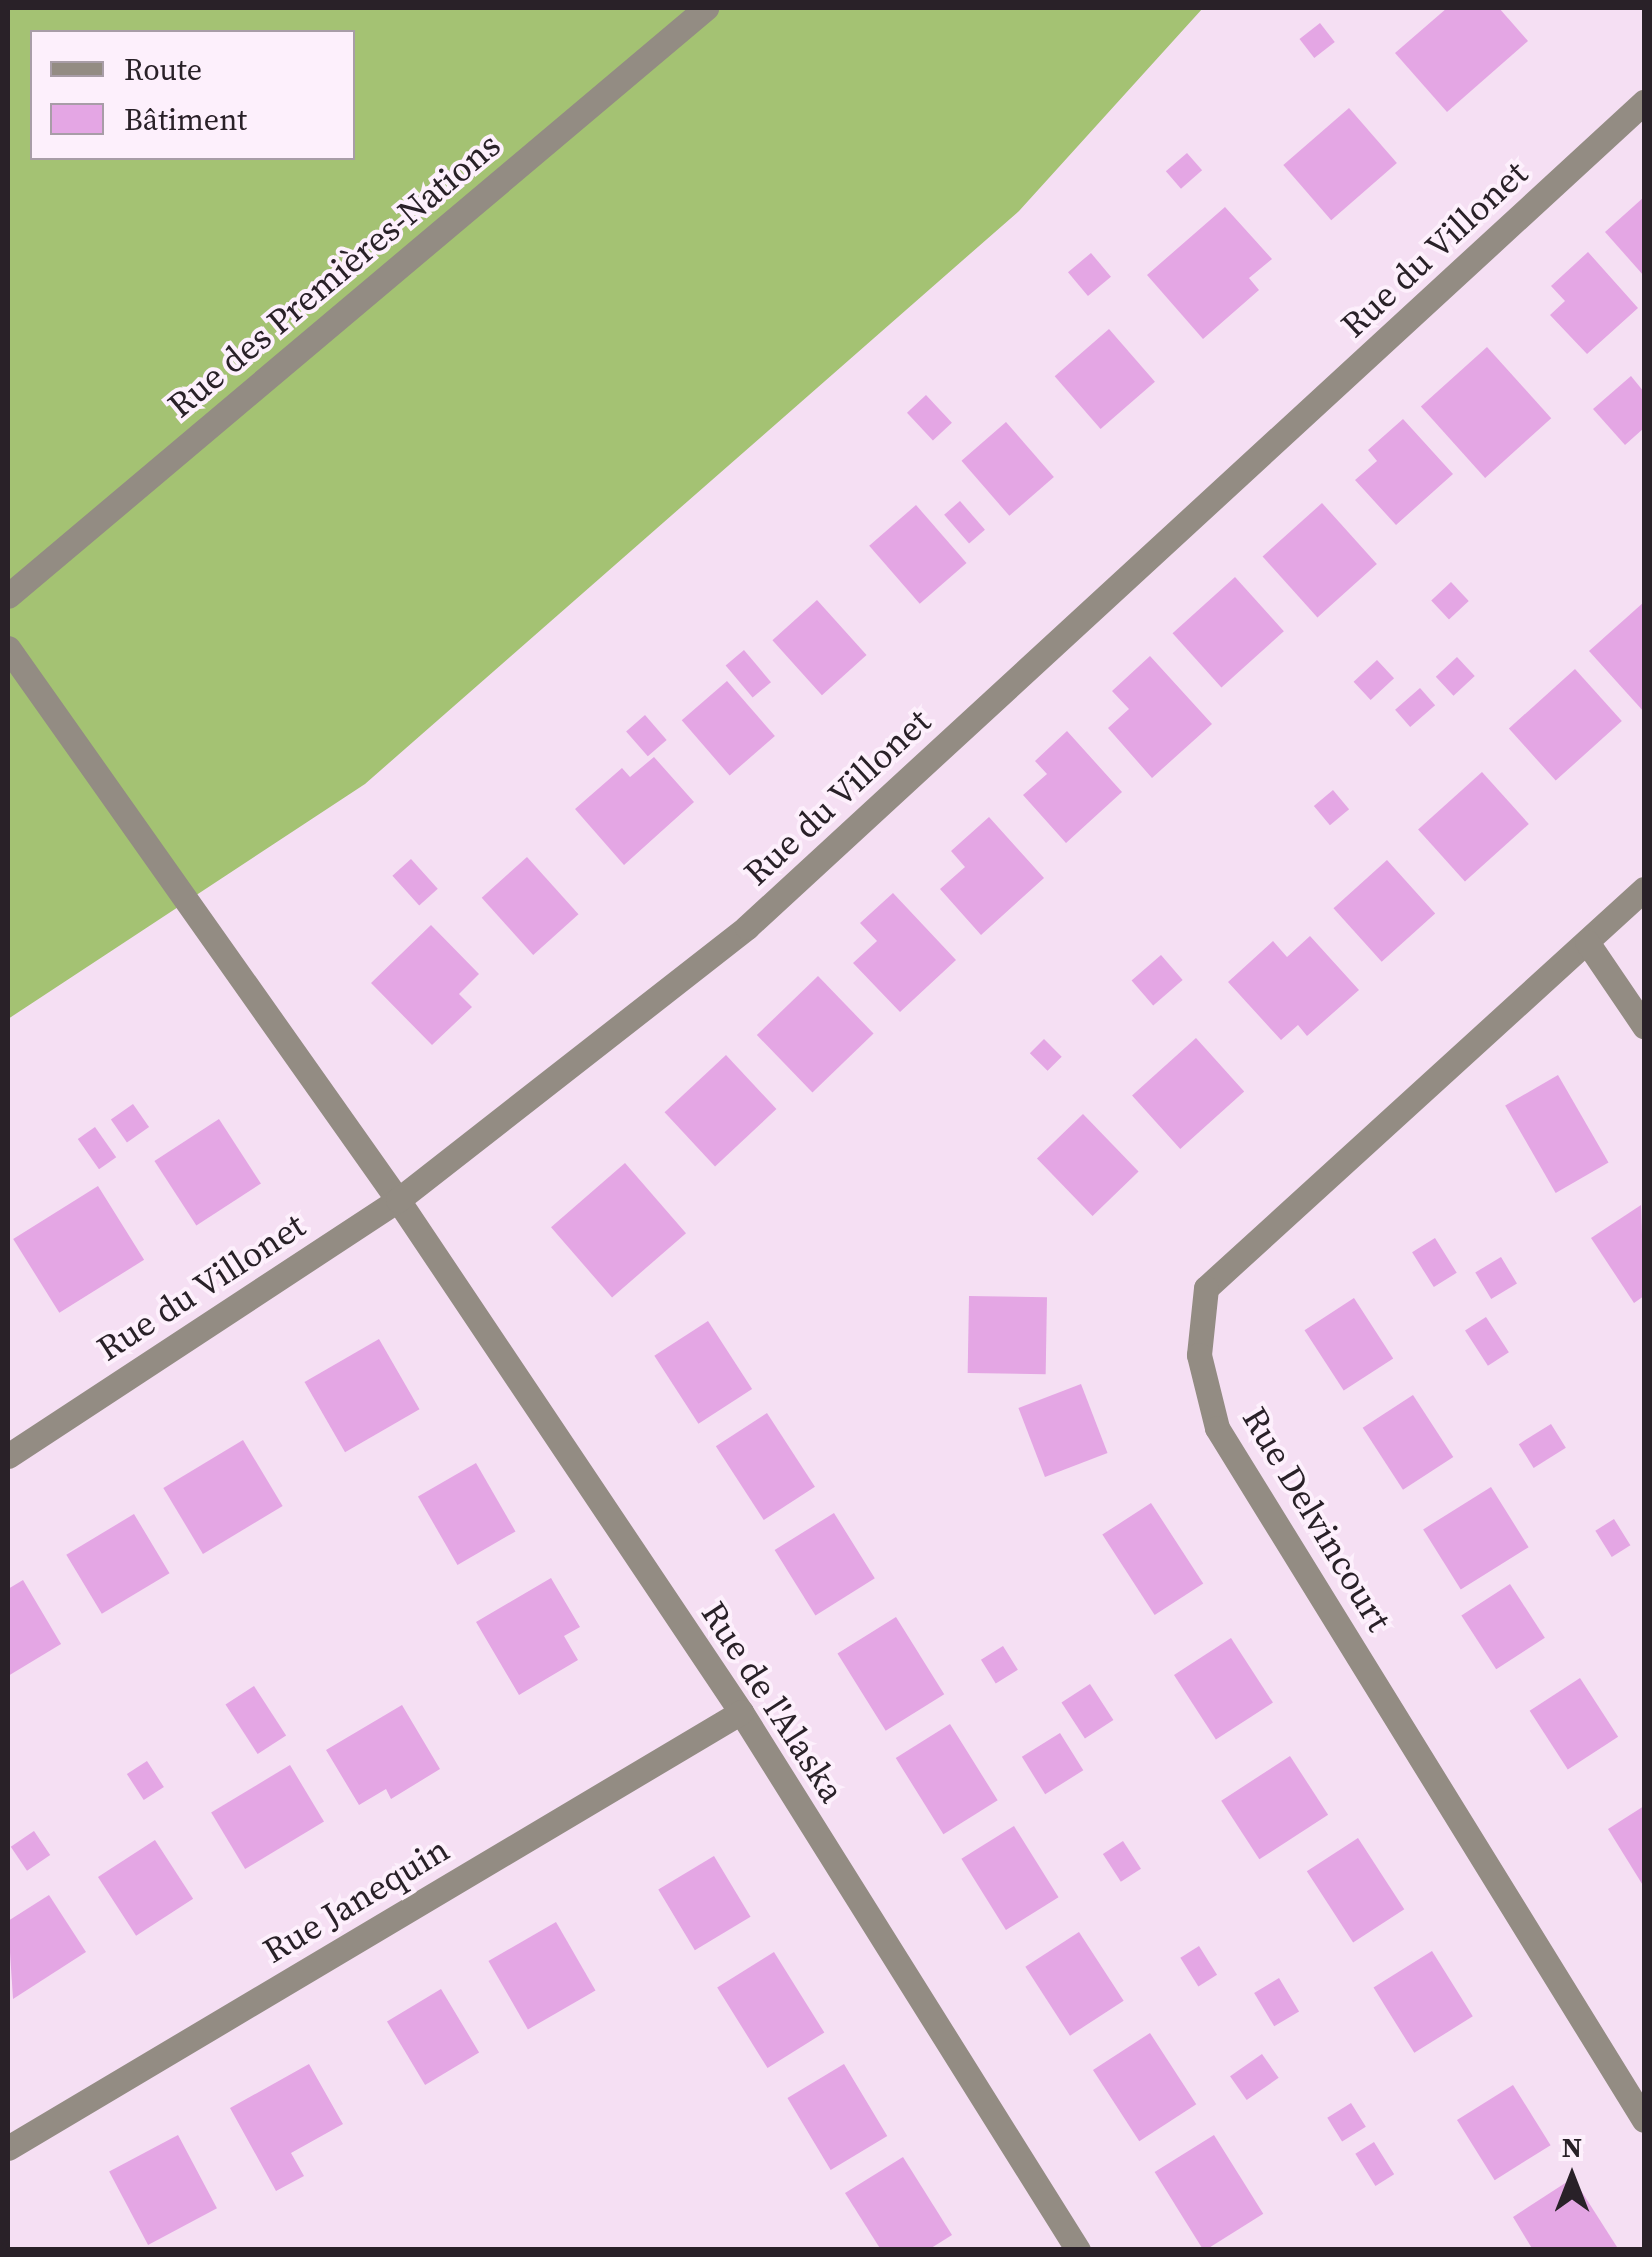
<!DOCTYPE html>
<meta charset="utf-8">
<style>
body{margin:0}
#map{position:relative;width:1652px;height:2257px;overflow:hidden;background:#f5dff3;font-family:"Source Serif 4",serif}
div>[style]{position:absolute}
.forest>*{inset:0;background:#a4c273}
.building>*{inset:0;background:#e4a6e4;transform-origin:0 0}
.street>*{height:25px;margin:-12.5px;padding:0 12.5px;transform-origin:12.5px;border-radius:12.5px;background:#938c83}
span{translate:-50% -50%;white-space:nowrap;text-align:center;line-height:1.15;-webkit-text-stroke:8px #fdf0fc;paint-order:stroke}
.street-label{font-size:35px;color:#292128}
.frame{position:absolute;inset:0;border:10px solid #292128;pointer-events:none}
.legend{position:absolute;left:30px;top:30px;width:325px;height:130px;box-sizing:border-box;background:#fdf0fc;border:2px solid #a89da7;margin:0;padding:12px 18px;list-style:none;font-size:30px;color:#292128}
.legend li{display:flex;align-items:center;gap:20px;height:50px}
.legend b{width:50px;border:2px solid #a89da7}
.north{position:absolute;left:1522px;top:2127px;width:100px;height:100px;-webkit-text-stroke:8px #fdf0fc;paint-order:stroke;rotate:0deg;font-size:28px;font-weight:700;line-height:40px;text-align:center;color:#292128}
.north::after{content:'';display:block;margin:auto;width:35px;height:45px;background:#292128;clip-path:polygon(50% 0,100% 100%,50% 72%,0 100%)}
</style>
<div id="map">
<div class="forest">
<i style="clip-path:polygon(evenodd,8px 8px,1203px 8px,1019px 211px,365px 784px,8px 1019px,8px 8px,32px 32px,352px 32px,352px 158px,32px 158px,32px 32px)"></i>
</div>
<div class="building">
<i style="clip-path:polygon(1447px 8px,1499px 8px,1528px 41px,1447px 112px,1395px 53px)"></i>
<i style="left:1320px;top:23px;width:24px;height:26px;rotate:52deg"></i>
<i style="left:1349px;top:108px;width:73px;height:87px;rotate:49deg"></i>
<i style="left:1187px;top:153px;width:23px;height:28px;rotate:49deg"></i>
<i style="clip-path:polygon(1644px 197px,1644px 276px,1605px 232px)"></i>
<i style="clip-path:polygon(1225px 207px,1272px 259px,1249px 278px,1259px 290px,1203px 339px,1147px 275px)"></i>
<i style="clip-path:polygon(1588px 252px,1638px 308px,1587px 354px,1550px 315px,1565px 301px,1551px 286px)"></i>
<i style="left:1091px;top:253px;width:31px;height:30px;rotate:50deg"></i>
<i style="left:1109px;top:329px;width:70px;height:72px;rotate:49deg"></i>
<i style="left:1487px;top:347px;width:96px;height:89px;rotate:48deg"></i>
<i style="clip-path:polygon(1631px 376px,1644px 392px,1644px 428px,1625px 445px,1593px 409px)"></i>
<i style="left:926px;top:395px;width:38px;height:26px;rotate:47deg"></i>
<i style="clip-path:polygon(1403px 419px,1453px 474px,1396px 525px,1355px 480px,1377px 461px,1368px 450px)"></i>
<i style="left:1006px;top:422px;width:73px;height:59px;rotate:49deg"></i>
<i style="left:960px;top:501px;width:38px;height:21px;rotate:49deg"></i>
<i style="left:1322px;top:503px;width:82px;height:80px;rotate:48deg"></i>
<i style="left:916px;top:505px;width:77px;height:62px;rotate:49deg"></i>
<i style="left:1235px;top:577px;width:73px;height:84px;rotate:48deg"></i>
<i style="left:1451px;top:582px;width:26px;height:27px;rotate:47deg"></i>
<i style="left:817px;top:600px;width:74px;height:60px;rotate:48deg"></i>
<i style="clip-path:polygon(1644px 602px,1644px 712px,1589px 651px)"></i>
<i style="left:744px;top:650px;width:42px;height:24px;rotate:50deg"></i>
<i style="clip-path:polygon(1150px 656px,1212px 724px,1152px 778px,1108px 728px,1129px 709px,1112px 691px)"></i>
<i style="left:1457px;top:657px;width:26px;height:29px;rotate:47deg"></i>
<i style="left:1377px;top:660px;width:25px;height:32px;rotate:47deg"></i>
<i style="left:1575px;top:669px;width:70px;height:89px;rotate:48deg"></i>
<i style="left:727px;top:681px;width:73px;height:60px;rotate:49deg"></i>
<i style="left:1420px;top:688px;width:23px;height:33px;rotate:49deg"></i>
<i style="left:645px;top:715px;width:33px;height:25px;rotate:49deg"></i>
<i style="clip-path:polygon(1067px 731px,1122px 792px,1066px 843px,1023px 795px,1047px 774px,1035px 761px)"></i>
<i style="clip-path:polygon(654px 757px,694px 802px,624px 865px,575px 809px,622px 768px,630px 777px)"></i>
<i style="left:1482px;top:772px;width:70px;height:86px;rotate:48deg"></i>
<i style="left:1333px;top:790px;width:25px;height:25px;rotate:50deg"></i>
<i style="clip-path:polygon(989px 817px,1044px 878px,981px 935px,940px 889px,965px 867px,951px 851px)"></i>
<i style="left:527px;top:857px;width:77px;height:61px;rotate:48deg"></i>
<i style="left:411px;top:859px;width:40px;height:25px;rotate:48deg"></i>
<i style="left:1387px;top:860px;width:72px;height:72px;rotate:48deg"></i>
<i style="clip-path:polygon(893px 893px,956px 960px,900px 1012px,853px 963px,877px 941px,860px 923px)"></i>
<i style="clip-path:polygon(431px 925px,479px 974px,459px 994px,472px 1007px,432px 1045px,371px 983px)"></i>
<i style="clip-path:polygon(1310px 936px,1359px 990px,1307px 1036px,1298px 1025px,1281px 1040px,1228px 982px,1273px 941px,1287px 957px)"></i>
<i style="left:1161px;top:955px;width:33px;height:39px;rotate:49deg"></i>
<i style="left:818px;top:976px;width:80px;height:85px;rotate:46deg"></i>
<i style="left:1196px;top:1038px;width:72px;height:86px;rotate:48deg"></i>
<i style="left:1044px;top:1039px;width:25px;height:20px;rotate:45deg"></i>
<i style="left:726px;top:1055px;width:74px;height:84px;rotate:47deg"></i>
<i style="left:1558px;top:1075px;width:101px;height:61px;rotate:60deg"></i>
<i style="left:133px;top:1104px;width:28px;height:27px;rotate:55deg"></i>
<i style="left:1083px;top:1114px;width:80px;height:64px;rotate:46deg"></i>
<i style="left:219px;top:1119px;width:77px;height:77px;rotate:57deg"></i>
<i style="left:95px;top:1127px;width:37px;height:21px;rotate:55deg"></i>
<i style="left:625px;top:1163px;width:93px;height:98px;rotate:49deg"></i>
<i style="left:98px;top:1186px;width:87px;height:100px;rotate:58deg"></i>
<i style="clip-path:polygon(1641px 1205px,1644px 1296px,1634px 1303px,1591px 1238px)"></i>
<i style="left:1435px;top:1238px;width:41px;height:27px;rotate:58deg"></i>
<i style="left:1501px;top:1257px;width:31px;height:30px;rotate:59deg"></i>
<i style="left:969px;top:1296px;width:78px;height:77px;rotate:1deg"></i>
<i style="left:1354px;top:1298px;width:72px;height:59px;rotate:57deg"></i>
<i style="left:1486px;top:1317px;width:42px;height:25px;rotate:57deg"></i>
<i style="left:708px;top:1321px;width:81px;height:64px;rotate:57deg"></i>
<i style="left:379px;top:1339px;width:81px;height:86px;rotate:60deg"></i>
<i style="left:1081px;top:1384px;width:74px;height:67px;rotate:69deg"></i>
<i style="left:1413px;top:1395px;width:74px;height:60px;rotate:57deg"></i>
<i style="left:767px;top:1413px;width:88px;height:61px;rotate:57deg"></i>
<i style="left:1551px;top:1424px;width:28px;height:38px;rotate:58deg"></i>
<i style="left:243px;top:1440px;width:77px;height:93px;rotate:59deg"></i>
<i style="left:476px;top:1463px;width:79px;height:67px;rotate:60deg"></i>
<i style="left:1491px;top:1487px;width:71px;height:80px;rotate:58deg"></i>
<i style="left:1151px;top:1503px;width:96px;height:58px;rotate:57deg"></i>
<i style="left:834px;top:1513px;width:77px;height:70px;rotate:58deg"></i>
<i style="left:134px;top:1514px;width:69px;height:79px;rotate:59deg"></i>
<i style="left:1614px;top:1519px;width:31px;height:22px;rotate:58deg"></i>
<i style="clip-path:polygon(551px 1578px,580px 1627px,564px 1636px,578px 1660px,519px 1695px,476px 1622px)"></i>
<i style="clip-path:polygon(23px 1580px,61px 1644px,8px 1676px,8px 1589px)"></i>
<i style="left:1510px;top:1584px;width:64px;height:58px;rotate:57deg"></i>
<i style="left:896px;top:1617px;width:91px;height:69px;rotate:58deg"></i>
<i style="left:1231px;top:1638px;width:77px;height:68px;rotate:57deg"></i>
<i style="left:1003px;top:1646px;width:28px;height:26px;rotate:58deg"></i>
<i style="left:1580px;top:1678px;width:70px;height:60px;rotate:57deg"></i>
<i style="left:1090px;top:1684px;width:43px;height:34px;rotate:57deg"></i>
<i style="left:254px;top:1686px;width:59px;height:34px;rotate:57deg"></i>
<i style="clip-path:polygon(402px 1705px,440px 1769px,391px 1799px,386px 1789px,359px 1805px,326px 1750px)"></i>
<i style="left:950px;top:1724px;width:90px;height:64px;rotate:58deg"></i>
<i style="left:1060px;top:1733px;width:44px;height:45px;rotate:58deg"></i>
<i style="left:1290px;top:1756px;width:70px;height:82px;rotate:57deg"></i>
<i style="left:147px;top:1761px;width:31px;height:24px;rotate:57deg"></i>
<i style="left:290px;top:1765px;width:66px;height:92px;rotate:59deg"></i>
<i style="clip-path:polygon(1644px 1806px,1644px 1887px,1608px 1829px)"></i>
<i style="left:1014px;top:1826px;width:84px;height:62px;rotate:58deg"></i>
<i style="left:34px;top:1831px;width:29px;height:28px;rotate:56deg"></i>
<i style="left:1358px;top:1838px;width:85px;height:61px;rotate:57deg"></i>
<i style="left:155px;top:1840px;width:70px;height:68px;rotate:57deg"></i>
<i style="left:1123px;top:1841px;width:33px;height:24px;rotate:57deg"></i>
<i style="left:714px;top:1856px;width:71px;height:65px;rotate:59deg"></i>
<i style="clip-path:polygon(49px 1895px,86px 1952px,13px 1999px,8px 1921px)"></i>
<i style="left:556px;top:1922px;width:79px;height:78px;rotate:60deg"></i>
<i style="left:1079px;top:1932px;width:82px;height:64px;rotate:57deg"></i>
<i style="left:1199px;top:1946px;width:34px;height:22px;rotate:58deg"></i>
<i style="left:1432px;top:1951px;width:77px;height:69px;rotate:58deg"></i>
<i style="left:774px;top:1952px;width:95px;height:67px;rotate:58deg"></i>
<i style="left:1279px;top:1978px;width:39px;height:29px;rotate:59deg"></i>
<i style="left:441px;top:1989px;width:74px;height:63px;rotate:59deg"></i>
<i style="left:1150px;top:2033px;width:85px;height:68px;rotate:57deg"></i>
<i style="left:1262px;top:2054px;width:29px;height:39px;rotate:55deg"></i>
<i style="clip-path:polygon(309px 2064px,343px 2124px,291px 2153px,304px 2176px,276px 2191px,230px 2108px)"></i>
<i style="left:844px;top:2064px;width:84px;height:66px;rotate:59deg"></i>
<i style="left:1513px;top:2085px;width:71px;height:66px;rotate:58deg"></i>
<i style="left:1351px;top:2103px;width:28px;height:28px;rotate:58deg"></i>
<i style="left:178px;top:2135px;width:83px;height:78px;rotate:62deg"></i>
<i style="left:1214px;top:2135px;width:93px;height:70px;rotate:58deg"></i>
<i style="left:1374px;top:2142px;width:38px;height:22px;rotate:58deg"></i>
<i style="clip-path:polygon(903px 2157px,952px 2235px,928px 2250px,881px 2250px,845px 2193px)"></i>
<i style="clip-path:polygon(1573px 2178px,1617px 2247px,1533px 2250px,1513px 2217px)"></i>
</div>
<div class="street">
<i style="left:8px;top:596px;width:913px;rotate:-40.11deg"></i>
<i style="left:8px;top:648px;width:676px;rotate:54.76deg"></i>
<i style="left:398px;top:1200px;width:616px;rotate:56.18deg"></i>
<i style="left:741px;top:1712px;width:635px;rotate:57.94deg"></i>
<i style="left:1644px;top:889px;width:592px;rotate:137.67deg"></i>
<i style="left:1206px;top:1288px;width:67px;rotate:96deg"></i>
<i style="left:1199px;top:1355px;width:75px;rotate:76.1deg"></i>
<i style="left:1217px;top:1428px;width:813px;rotate:58.32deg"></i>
<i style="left:1587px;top:942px;width:102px;rotate:55.8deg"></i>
<i style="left:8px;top:1456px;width:467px;rotate:-33.3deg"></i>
<i style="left:398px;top:1200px;width:443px;rotate:-38deg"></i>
<i style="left:747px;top:927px;width:1219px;rotate:-42.61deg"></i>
<i style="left:8px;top:2148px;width:853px;rotate:-30.74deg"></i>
</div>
<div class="street-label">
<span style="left:1434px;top:249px;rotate:-43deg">Rue du Villonet</span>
<span style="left:334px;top:275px;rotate:-40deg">Rue des Premières-Nations</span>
<span style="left:837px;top:797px;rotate:-43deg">Rue du Villonet</span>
<span style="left:201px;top:1287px;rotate:-33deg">Rue du Villonet</span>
<span style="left:1317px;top:1519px;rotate:59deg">Rue Delvincourt</span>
<span style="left:773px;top:1702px;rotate:57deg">Rue de l'Alaska</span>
<span style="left:356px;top:1900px;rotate:-31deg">Rue Janequin</span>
</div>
<div class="frame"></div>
<ul class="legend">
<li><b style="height:12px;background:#938c83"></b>Route</li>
<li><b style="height:28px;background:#e4a6e4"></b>Bâtiment</li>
</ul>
<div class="north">N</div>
</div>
